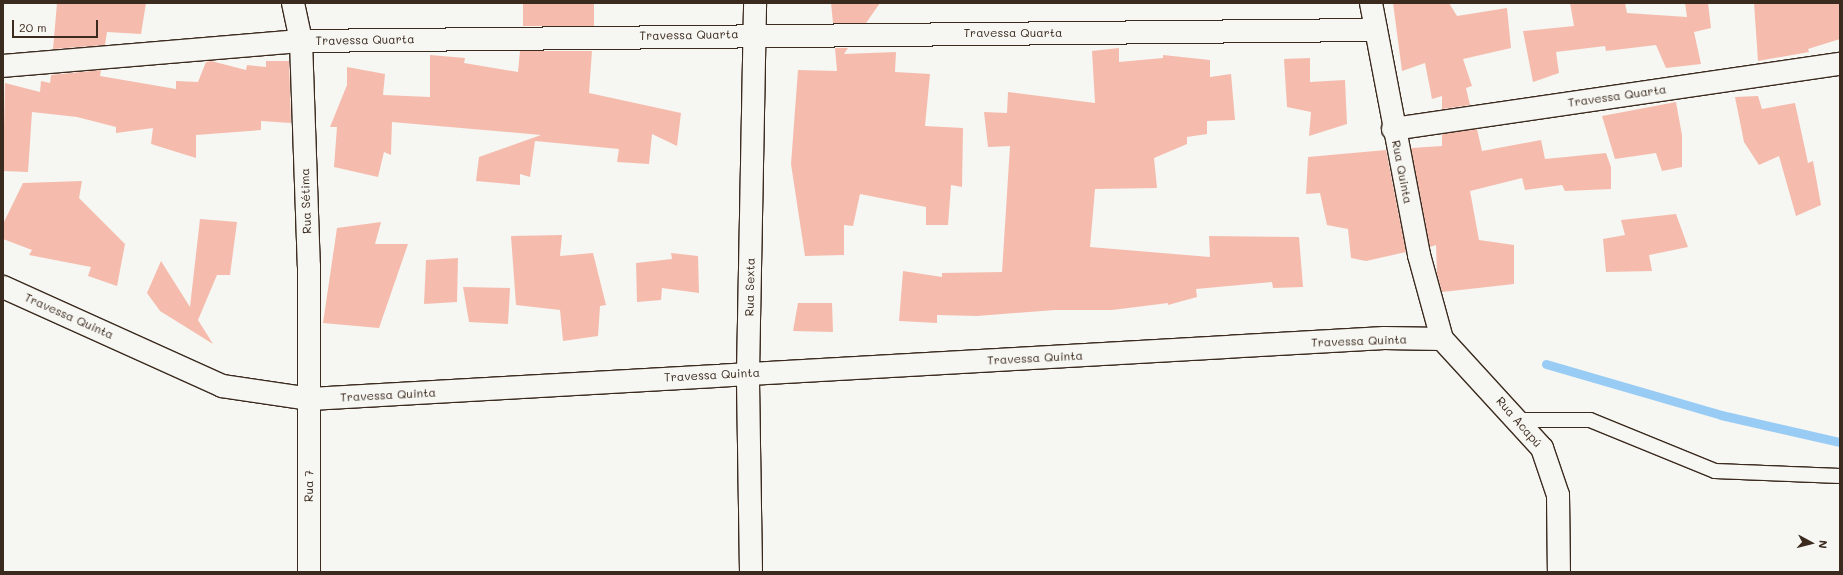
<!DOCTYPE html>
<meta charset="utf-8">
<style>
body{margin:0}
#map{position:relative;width:1843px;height:575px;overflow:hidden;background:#f6f6f2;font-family:Mali,sans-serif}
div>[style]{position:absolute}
.stream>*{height:9px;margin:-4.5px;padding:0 4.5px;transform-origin:4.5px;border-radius:4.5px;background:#98ccf5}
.building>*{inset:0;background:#f5bcad;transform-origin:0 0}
.roads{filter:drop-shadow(1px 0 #3b2a1e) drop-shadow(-1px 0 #3b2a1e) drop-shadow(0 1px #3b2a1e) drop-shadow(0 -1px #3b2a1e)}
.lane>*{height:14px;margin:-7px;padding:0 7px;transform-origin:7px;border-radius:7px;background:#f6f6f2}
.street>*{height:22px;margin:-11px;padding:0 11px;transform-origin:11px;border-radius:11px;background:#f6f6f2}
.secondary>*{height:22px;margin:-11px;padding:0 11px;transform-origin:11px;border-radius:11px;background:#f6f6f2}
span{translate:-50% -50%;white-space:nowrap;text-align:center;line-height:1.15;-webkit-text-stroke:4px #f6f6f2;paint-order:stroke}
.street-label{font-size:12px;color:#3b2a1e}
.frame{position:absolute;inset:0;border:4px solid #3b2a1e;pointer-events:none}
.north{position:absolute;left:1791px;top:523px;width:40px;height:40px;-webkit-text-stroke:3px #f6f6f2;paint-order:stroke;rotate:97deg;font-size:11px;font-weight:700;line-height:16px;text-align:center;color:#3b2a1e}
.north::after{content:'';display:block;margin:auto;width:14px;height:18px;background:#3b2a1e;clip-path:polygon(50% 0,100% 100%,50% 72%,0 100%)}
.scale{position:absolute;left:12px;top:20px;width:86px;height:18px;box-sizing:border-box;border:2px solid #3b2a1e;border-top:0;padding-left:5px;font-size:12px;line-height:14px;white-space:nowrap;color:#3b2a1e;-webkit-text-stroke:3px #f6f6f2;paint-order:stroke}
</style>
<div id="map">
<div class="stream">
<i style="left:1546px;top:364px;width:182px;rotate:16.2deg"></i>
<i style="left:1721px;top:415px;width:122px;rotate:12.8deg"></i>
</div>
<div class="building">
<i style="clip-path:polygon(57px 3px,146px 3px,141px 34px,107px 32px,105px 45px,53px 49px)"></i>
<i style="left:523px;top:3px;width:71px;height:23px"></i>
<i style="clip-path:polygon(831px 3px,880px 3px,866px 23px,833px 23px)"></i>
<i style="clip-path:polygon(1393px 3px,1449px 3px,1457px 16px,1507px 8px,1511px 48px,1463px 59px,1472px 86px,1466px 88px,1470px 105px,1442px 109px,1442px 96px,1432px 99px,1425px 63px,1402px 71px)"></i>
<i style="clip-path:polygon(1570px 3px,1625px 3px,1627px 13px,1687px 17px,1685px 3px,1708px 3px,1711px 28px,1694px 32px,1701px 64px,1666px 68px,1656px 45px,1606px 51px,1605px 46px,1556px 52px,1559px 73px,1533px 82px,1523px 31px,1574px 26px)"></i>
<i style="clip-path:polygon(1754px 3px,1840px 3px,1840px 39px,1808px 49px,1809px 52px,1758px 61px)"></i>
<i style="clip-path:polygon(835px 48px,848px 48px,844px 54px,896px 52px,895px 72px,930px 74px,925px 126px,963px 128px,962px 187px,951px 185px,948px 225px,926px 225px,926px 207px,860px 194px,853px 226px,844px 225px,844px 255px,805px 256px,791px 164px,798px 70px,837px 71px)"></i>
<i style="clip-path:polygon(1119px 48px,1119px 62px,1163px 58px,1163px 55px,1210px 60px,1210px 77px,1231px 74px,1235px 120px,1207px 121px,1207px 134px,1187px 137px,1187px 144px,1154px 158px,1157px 188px,1095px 189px,1090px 247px,1210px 257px,1209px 236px,1299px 237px,1303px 287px,1273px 288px,1272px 282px,1196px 289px,1197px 297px,1168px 305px,1168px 303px,1112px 310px,1055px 310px,977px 316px,937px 315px,937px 323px,899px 321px,903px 271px,942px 277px,942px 273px,1002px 272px,1010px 146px,988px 147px,984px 112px,1007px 113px,1008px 92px,1095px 103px,1092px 51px)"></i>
<i style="clip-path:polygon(520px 51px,592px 51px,589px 93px,681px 113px,677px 146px,652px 134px,649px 164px,617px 162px,619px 149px,535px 141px,530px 177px,520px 174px,520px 185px,476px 181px,479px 157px,541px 135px,392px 122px,391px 155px,384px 152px,378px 177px,334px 167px,337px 127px,330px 127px,347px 85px,347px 67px,385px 74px,383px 95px,430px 97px,430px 55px,465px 58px,464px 63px,518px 72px)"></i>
<i style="clip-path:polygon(1310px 58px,1310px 82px,1345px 80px,1347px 124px,1309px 136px,1311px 112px,1287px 107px,1284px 59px)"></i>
<i style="clip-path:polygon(211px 61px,246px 70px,247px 65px,266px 67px,266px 61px,289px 61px,291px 123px,261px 121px,261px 130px,196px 135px,196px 158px,151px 144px,153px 128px,116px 133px,116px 127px,77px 117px,32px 112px,28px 172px,3px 171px,5px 83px,40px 92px,41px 81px,50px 83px,51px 75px,101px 70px,100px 76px,176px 89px,176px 81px,198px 82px,206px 62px)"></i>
<i style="clip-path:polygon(1758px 96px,1762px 109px,1795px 103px,1808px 163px,1813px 161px,1821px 205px,1796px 216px,1779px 156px,1759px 165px,1744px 142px,1735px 97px)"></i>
<i style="clip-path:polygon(1676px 102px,1682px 135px,1682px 167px,1662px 171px,1656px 153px,1615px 159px,1602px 116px)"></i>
<i style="clip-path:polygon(1477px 129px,1482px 151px,1541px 140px,1545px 159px,1606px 153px,1611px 167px,1611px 189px,1565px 191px,1562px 185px,1525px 190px,1522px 178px,1470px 191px,1479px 240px,1514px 245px,1514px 284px,1442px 292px,1437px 273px,1436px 245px,1430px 247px,1411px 148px,1442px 146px,1442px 134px)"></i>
<i style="clip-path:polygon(1386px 150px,1406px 252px,1366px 261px,1351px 258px,1348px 229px,1327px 225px,1320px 193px,1306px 194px,1308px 157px)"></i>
<i style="clip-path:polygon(82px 181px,79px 198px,125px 244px,117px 286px,88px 276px,91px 267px,29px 255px,32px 250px,3px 239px,3px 224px,23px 183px)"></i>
<i style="clip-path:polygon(1676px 214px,1688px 247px,1649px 255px,1652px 271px,1606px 272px,1603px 239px,1625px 235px,1621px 220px)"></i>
<i style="clip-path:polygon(200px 219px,237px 222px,230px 275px,217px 275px,198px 320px,213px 344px,160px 311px,147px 293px,161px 261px,190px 307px)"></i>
<i style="clip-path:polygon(381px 222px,375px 244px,408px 244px,379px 328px,323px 323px,337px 228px)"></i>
<i style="clip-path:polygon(562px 235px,560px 256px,593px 253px,606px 305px,600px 306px,598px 336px,563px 341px,560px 310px,516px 305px,511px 236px)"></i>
<i style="clip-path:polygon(671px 253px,698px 256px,699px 293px,662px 288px,661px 300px,637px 302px,636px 263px,672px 259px)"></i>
<i style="clip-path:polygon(458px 258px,457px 302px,424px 304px,426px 260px)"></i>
<i style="clip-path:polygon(463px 287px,510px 288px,508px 324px,469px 322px)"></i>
<i style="clip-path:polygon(798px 303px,832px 303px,833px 332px,793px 331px)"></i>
</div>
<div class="roads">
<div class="lane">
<i style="left:1517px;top:420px;width:73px"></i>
<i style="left:1590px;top:420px;width:135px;rotate:22.2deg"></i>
<i style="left:1715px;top:471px;width:125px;rotate:2.3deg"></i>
</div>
<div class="street">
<i style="left:293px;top:3px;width:39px;rotate:78deg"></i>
<i style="left:301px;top:41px;width:225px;rotate:88deg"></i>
<i style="left:309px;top:266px;width:306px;rotate:90deg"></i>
<i style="left:1371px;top:3px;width:257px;rotate:79.2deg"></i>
<i style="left:1419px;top:255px;width:87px;rotate:74.7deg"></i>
<i style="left:1442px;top:339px;width:148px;rotate:47.5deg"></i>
<i style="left:1542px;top:448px;width:50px;rotate:71.2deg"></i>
<i style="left:1558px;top:495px;width:77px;rotate:89.3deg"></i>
<i style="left:3px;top:66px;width:299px;rotate:-4.8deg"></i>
<i style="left:301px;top:41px;width:1075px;rotate:-0.59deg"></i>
<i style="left:1393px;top:129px;width:452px;rotate:-8.3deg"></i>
<i style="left:3px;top:287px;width:240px;rotate:24.3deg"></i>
<i style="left:222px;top:386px;width:89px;rotate:8.4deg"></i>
<i style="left:310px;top:399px;width:1076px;rotate:-3.25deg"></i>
<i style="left:1384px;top:338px;width:58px;rotate:1deg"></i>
</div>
<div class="secondary">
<i style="left:751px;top:572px;width:199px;rotate:-90.9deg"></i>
<i style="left:748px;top:373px;width:370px;rotate:-88.9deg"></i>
</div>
</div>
<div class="street-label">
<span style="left:1013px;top:33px">Travessa Quarta</span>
<span style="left:689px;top:35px;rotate:-1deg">Travessa Quarta</span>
<span style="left:365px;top:40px;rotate:-1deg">Travessa Quarta</span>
<span style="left:1617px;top:96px;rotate:-8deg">Travessa Quarta</span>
<span style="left:1402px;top:172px;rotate:79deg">Rua Quinta</span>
<span style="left:306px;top:201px;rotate:-92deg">Rua Sétima</span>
<span style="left:750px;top:287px;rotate:-89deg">Rua Sexta</span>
<span style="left:69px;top:316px;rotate:24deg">Travessa Quinta</span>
<span style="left:1359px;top:341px;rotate:-2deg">Travessa Quinta</span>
<span style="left:1035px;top:358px;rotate:-3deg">Travessa Quinta</span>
<span style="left:712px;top:375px;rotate:-3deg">Travessa Quinta</span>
<span style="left:388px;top:395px;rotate:-3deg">Travessa Quinta</span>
<span style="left:1519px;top:422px;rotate:49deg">Rua Acapú</span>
<span style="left:309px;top:486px;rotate:-89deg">Rua 7</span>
</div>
<div class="frame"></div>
<div class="north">N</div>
<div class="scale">20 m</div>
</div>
